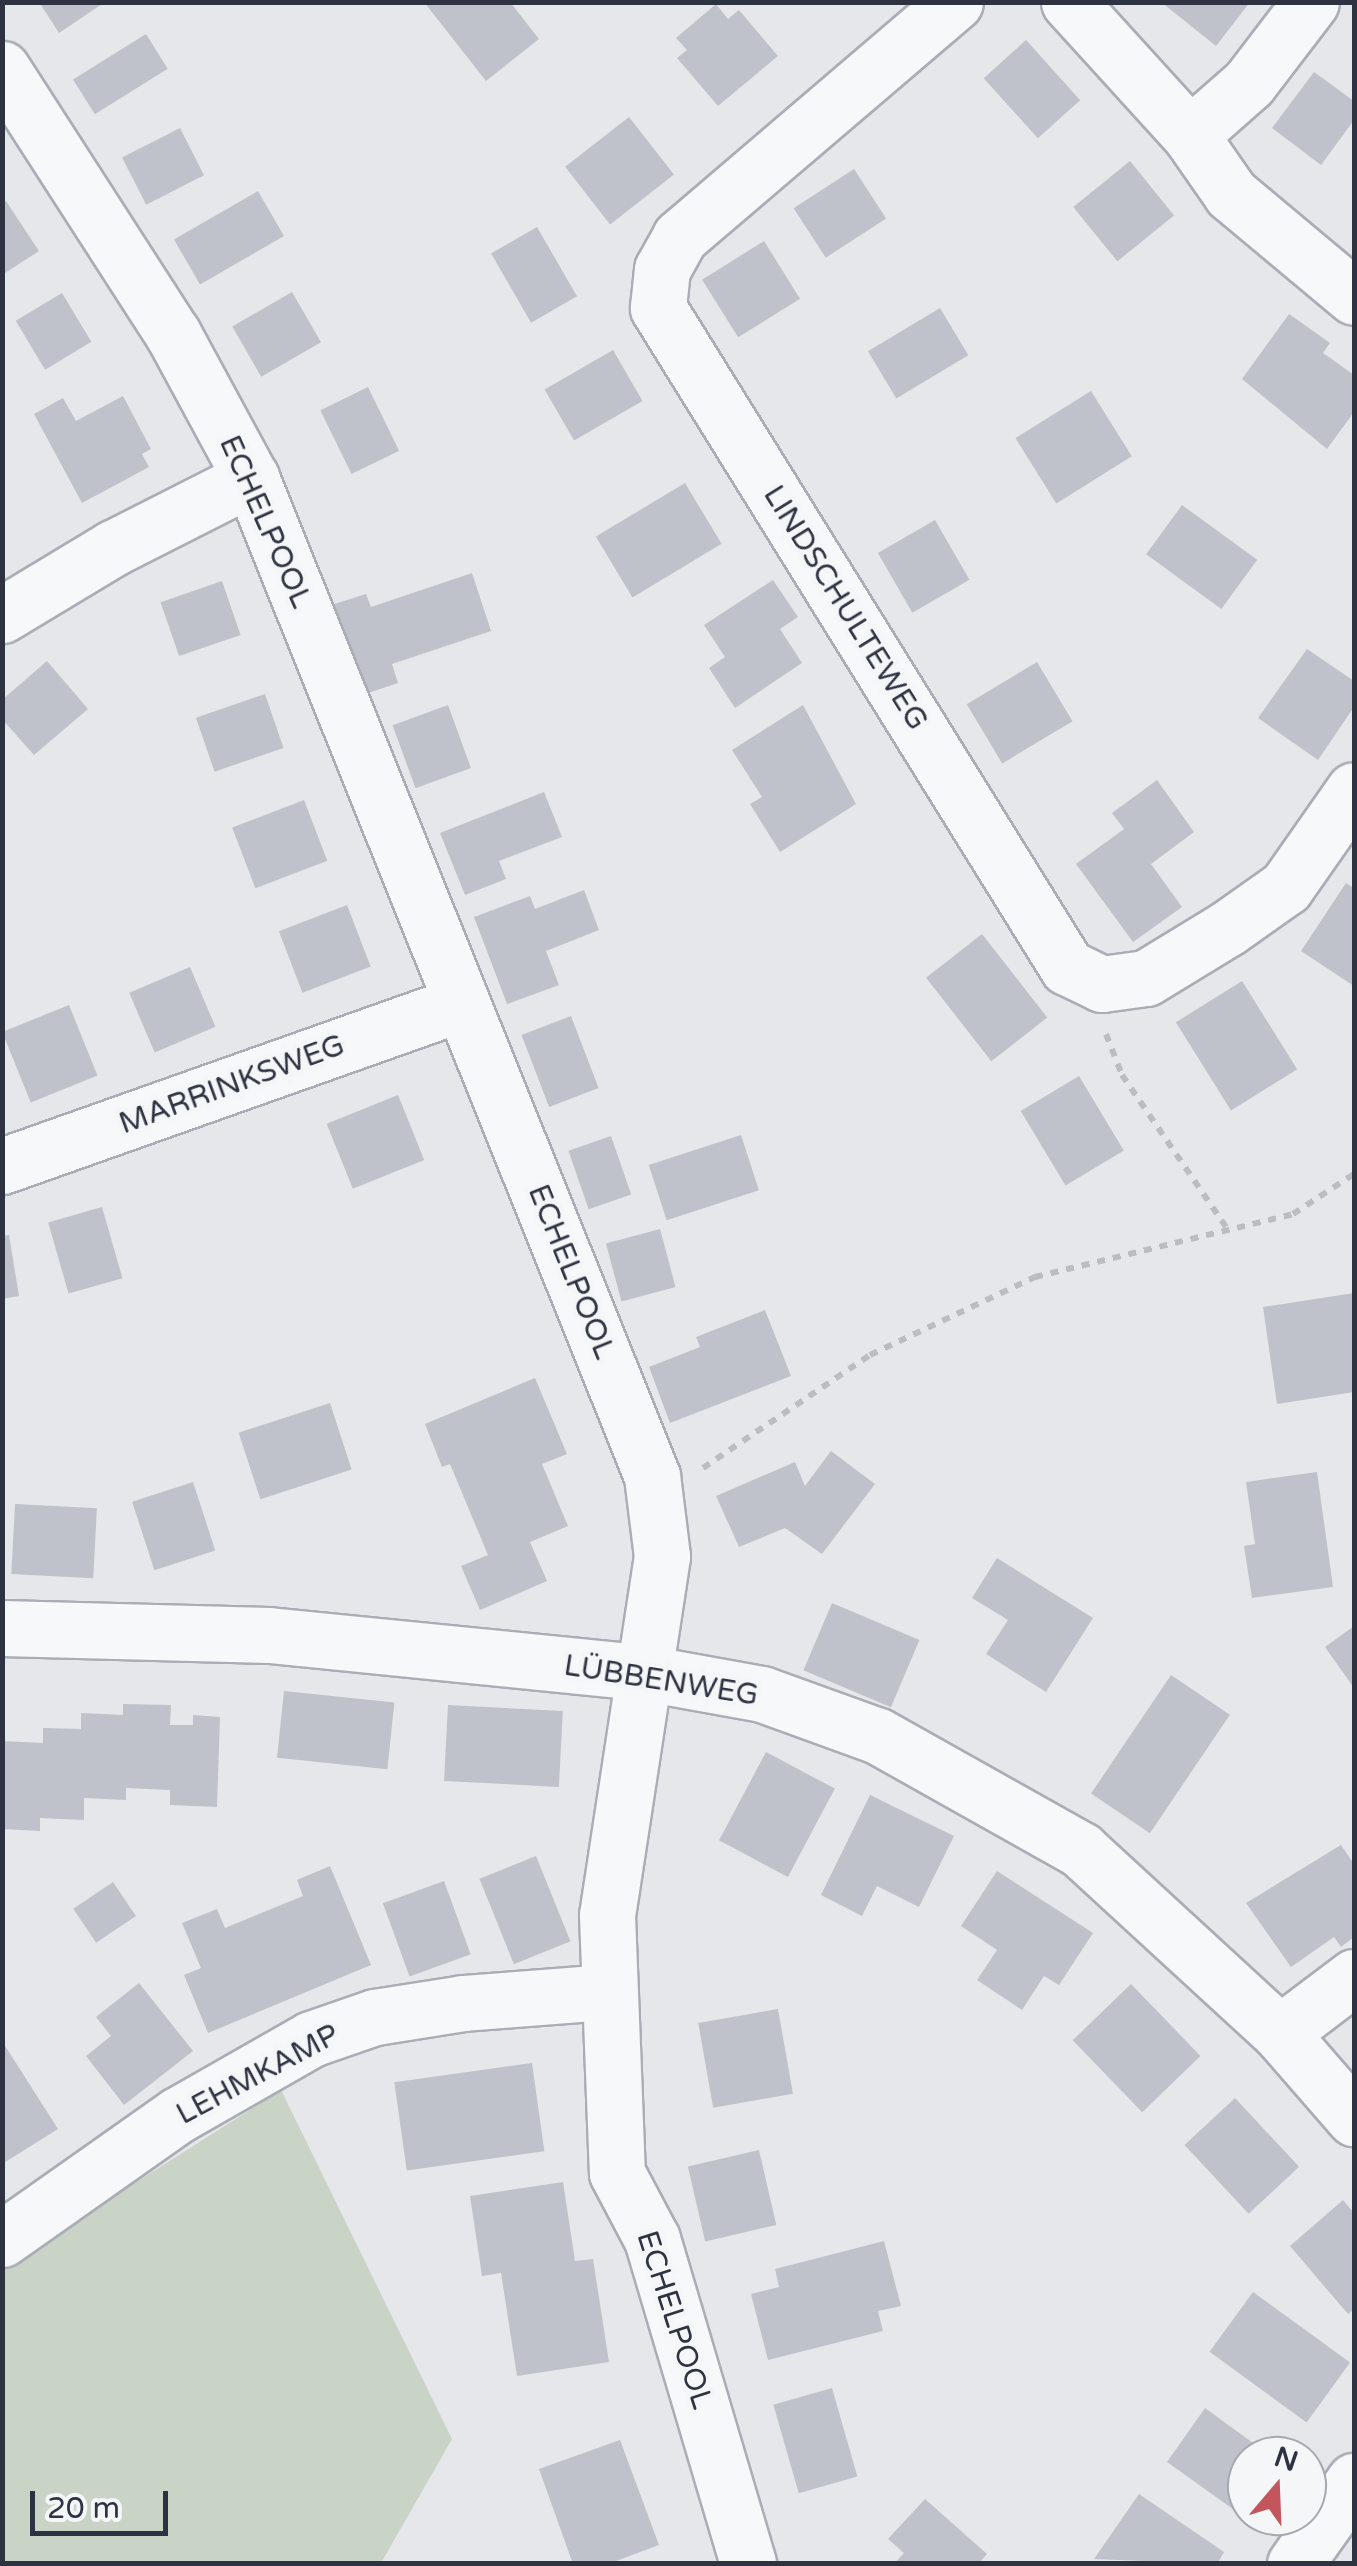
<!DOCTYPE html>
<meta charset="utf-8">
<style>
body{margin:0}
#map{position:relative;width:1357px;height:2566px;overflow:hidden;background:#e5e7eb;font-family:"Varela Round",sans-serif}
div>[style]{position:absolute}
.green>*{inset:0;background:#c9d4c7}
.building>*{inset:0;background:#bfc2ca;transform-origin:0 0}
.path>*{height:6px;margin-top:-3px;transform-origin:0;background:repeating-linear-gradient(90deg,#bbbdc3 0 8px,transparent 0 16px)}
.roads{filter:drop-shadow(2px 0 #aaadb5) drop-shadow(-2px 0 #aaadb5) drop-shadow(0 2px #aaadb5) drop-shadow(0 -2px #aaadb5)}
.street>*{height:55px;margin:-27.5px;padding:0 27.5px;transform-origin:27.5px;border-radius:27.5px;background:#f7f8fa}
span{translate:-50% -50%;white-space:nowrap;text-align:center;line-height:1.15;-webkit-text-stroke:10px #f4f6f8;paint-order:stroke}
.street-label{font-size:30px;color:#2e3342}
.frame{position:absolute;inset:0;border:5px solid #2e3342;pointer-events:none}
.north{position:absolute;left:1227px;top:2436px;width:100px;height:100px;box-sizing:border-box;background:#f4f6f8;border:2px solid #a5a8af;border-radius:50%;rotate:19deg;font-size:28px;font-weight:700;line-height:40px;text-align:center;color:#2e3342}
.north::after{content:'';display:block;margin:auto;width:35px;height:45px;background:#c3565d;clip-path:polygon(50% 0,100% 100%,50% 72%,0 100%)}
.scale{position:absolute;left:30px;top:2491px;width:138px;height:45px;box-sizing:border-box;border:5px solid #2e3342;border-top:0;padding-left:12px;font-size:30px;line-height:35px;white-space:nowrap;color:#2e3342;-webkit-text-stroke:8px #f4f6f8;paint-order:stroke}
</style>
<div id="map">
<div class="green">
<i style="clip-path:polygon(281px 2090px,452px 2439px,381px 2563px,3px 2564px,3px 2267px)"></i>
</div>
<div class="building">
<i style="clip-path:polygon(39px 2px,105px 2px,59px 33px)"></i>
<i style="clip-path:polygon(424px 2px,510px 2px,539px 39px,486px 81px)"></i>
<i style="clip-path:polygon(1161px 2px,1250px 2px,1216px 46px)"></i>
<i style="clip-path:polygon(716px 4px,728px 19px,739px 10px,778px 56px,718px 106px,677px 58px,687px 50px,676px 38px)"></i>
<i style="left:146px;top:34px;width:41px;height:86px;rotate:58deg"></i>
<i style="left:1026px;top:40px;width:81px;height:57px;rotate:48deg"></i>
<i style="clip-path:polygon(1314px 72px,1354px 101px,1354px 120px,1321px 165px,1272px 128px)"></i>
<i style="left:629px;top:117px;width:73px;height:81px;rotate:52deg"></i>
<i style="left:180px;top:128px;width:53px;height:65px;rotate:63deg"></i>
<i style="left:1130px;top:161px;width:70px;height:73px;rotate:51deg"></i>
<i style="left:854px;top:169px;width:59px;height:72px;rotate:57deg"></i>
<i style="left:258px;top:191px;width:52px;height:97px;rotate:60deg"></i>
<i style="clip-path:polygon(6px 201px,39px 251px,2px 275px,2px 204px)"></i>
<i style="left:537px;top:227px;width:80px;height:53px;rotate:60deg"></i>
<i style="left:764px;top:241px;width:68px;height:73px;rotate:58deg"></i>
<i style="left:292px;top:292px;width:58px;height:69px;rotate:60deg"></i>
<i style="left:62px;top:293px;width:57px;height:54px;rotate:59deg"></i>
<i style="left:940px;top:308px;width:55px;height:84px;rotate:59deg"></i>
<i style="clip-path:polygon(1289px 314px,1330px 343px,1323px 353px,1354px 375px,1354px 412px,1327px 449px,1242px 379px)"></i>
<i style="left:613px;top:350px;width:59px;height:79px;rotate:60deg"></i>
<i style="left:368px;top:387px;width:71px;height:53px;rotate:64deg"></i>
<i style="left:1091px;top:391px;width:77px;height:89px;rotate:58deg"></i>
<i style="clip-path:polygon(123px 396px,151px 449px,142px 454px,149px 467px,82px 503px,34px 414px,63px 398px,76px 421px)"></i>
<i style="left:685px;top:483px;width:71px;height:104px;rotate:59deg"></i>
<i style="left:1182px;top:505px;width:93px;height:61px;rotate:36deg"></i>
<i style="left:935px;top:520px;width:69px;height:66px;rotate:60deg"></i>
<i style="clip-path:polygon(472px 573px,491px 631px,392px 664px,398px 683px,356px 697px,325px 607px,366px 594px,371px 607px)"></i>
<i style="clip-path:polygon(773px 580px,798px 617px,780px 629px,802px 663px,735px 708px,709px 668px,725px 657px,704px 625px)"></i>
<i style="left:222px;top:581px;width:57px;height:65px;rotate:71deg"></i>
<i style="clip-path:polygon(1307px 649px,1354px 681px,1354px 707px,1318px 760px,1258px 718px)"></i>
<i style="clip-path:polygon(47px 661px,88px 709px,34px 755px,2px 719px,2px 700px)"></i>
<i style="left:1037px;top:662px;width:69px;height:82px;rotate:59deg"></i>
<i style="left:265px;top:694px;width:57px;height:73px;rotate:71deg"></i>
<i style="left:448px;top:705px;width:67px;height:59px;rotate:70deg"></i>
<i style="clip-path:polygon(803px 705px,856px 804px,780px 852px,750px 804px,762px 797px,732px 750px)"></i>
<i style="clip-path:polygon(1157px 780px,1194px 832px,1151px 864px,1182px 907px,1133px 942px,1076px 864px,1124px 829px,1112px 813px)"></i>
<i style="clip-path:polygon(544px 792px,562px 837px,499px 861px,506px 879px,465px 895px,440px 833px)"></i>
<i style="left:304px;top:800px;width:65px;height:77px;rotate:69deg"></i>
<i style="clip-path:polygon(1346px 883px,1354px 888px,1354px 986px,1301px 951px)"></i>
<i style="clip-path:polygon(584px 890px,599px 930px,546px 951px,559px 985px,507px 1004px,474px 917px,530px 896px,535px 909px)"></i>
<i style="left:347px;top:905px;width:66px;height:73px;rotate:69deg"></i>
<i style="left:982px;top:934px;width:106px;height:71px;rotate:52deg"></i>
<i style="left:190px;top:967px;width:65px;height:66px;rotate:67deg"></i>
<i style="left:1242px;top:981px;width:104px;height:78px;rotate:58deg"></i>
<i style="left:69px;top:1005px;width:76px;height:72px;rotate:68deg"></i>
<i style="left:571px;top:1016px;width:77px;height:53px;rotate:69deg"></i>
<i style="left:1079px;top:1076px;width:87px;height:68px;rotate:59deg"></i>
<i style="left:398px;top:1095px;width:70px;height:77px;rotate:68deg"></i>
<i style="left:741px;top:1135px;width:58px;height:97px;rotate:72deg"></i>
<i style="left:611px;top:1136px;width:62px;height:45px;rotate:71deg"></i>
<i style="left:102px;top:1207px;width:74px;height:56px;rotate:74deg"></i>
<i style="left:660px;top:1229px;width:60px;height:56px;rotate:75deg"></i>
<i style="clip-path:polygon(9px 1235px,19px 1296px,2px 1299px,2px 1236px)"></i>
<i style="clip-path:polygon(1354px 1293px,1354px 1392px,1277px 1404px,1263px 1307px)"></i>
<i style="clip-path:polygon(765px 1310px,791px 1376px,670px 1423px,649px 1367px,700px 1347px,696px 1337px)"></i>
<i style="clip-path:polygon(535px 1378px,567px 1454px,542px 1464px,568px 1526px,530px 1542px,547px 1581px,480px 1610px,461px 1566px,488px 1555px,450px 1464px,442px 1467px,425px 1424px)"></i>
<i style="left:330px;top:1403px;width:70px;height:96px;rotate:72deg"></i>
<i style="clip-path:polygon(831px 1451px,875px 1484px,822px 1554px,785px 1528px,739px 1547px,716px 1496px,795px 1462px,805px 1486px)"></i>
<i style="clip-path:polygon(1317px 1472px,1333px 1587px,1252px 1598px,1244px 1546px,1255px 1544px,1246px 1482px)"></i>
<i style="left:193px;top:1482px;width:72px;height:64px;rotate:72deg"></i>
<i style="left:15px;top:1504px;width:82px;height:70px;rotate:3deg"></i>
<i style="clip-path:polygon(997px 1558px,1093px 1618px,1046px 1692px,986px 1654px,1008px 1620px,972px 1598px)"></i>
<i style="left:832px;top:1603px;width:95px;height:73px;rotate:23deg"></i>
<i style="clip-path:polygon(1354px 1626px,1354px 1688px,1325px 1647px)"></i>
<i style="left:1171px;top:1675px;width:71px;height:143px;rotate:34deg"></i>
<i style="left:284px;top:1691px;width:111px;height:67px;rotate:6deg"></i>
<i style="clip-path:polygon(123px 1704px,171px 1705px,170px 1725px,193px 1725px,193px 1715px,220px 1717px,217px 1807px,170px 1805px,170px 1790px,126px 1788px,126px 1800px,84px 1798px,84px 1820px,40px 1818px,40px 1831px,2px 1829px,2px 1741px,43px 1743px,43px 1728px,81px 1729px,81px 1713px,123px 1715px)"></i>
<i style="left:448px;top:1705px;width:115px;height:76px;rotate:3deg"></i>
<i style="left:766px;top:1752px;width:78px;height:100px;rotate:28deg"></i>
<i style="clip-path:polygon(870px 1795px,954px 1836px,919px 1907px,877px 1886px,862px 1916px,821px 1895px)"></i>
<i style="clip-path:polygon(1341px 1845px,1354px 1864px,1354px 1937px,1341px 1947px,1334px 1937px,1291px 1967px,1246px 1903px)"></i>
<i style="left:536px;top:1856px;width:92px;height:61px;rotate:68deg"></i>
<i style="clip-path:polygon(330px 1866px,371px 1965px,208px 2033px,184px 1975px,201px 1968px,182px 1923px,217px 1909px,225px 1928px,303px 1896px,297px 1880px)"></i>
<i style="clip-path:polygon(997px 1871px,1093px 1933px,1059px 1985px,1044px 1976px,1022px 2010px,977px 1980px,997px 1950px,961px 1926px)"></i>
<i style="left:444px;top:1881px;width:78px;height:65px;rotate:70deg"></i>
<i style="left:113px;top:1882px;width:41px;height:48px;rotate:56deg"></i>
<i style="clip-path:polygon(139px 1983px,193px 2051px,124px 2105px,86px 2056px,111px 2036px,96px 2017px)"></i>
<i style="left:1131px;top:1984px;width:100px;height:81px;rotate:46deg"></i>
<i style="left:778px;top:2009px;width:86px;height:81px;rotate:80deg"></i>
<i style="clip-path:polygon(2px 2041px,58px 2129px,2px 2164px)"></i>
<i style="left:532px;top:2063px;width:89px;height:139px;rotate:82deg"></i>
<i style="left:1235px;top:2098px;width:94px;height:69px;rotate:47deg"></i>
<i style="left:759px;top:2150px;width:77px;height:73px;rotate:77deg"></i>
<i style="clip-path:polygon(563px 2182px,575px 2261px,593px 2259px,609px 2362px,517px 2376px,501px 2273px,482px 2276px,470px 2196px)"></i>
<i style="clip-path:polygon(1343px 2200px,1354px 2213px,1354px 2309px,1348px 2314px,1290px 2246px)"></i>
<i style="clip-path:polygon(884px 2241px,901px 2306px,878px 2311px,883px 2331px,768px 2360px,751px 2294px,779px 2287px,775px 2269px)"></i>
<i style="left:1253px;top:2292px;width:120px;height:74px;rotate:36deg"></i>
<i style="left:832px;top:2388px;width:92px;height:61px;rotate:74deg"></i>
<i style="clip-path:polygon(1205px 2408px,1271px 2456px,1247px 2456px,1251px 2522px,1167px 2462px)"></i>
<i style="clip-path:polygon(620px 2440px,659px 2545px,608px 2564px,573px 2564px,539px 2469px)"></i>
<i style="clip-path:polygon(1139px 2494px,1224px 2552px,1217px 2564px,1094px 2559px)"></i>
<i style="clip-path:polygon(925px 2499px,987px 2554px,978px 2564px,894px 2564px,904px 2553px,888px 2539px)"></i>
</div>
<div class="path">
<i style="left:1106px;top:1034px;width:44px;rotate:68.7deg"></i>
<i style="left:1122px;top:1075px;width:184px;rotate:55.6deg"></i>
<i style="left:703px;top:1468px;width:202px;rotate:-34.1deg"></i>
<i style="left:870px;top:1355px;width:183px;rotate:-25.3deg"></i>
<i style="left:1035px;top:1277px;width:266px;rotate:-13.7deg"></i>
<i style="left:1293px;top:1214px;width:73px;rotate:-33.3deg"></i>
</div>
<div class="roads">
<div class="street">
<i style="left:955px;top:2px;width:362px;rotate:139.5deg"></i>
<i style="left:680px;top:237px;width:37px;rotate:119deg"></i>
<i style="left:662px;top:269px;width:39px;rotate:96deg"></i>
<i style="left:658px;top:308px;width:776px;rotate:58.17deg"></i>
<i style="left:1067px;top:967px;width:39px;rotate:26deg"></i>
<i style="left:1102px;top:984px;width:44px;rotate:-7.8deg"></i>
<i style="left:1146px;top:978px;width:96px;rotate:-31.4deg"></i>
<i style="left:1228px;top:928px;width:71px;rotate:-35.3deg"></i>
<i style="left:1286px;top:887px;width:118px;rotate:-55deg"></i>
<i style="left:1069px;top:2px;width:180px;rotate:47.7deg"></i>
<i style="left:1190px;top:135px;width:72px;rotate:55.2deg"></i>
<i style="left:1231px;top:194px;width:160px;rotate:39.9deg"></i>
<i style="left:2px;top:69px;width:315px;rotate:57.2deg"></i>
<i style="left:173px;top:334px;width:164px;rotate:61.6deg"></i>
<i style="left:251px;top:478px;width:1076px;rotate:68.11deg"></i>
<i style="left:652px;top:1476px;width:81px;rotate:82.9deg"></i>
<i style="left:662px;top:1556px;width:363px;rotate:98.7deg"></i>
<i style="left:607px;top:1915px;width:258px;rotate:87.8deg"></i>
<i style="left:617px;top:2173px;width:75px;rotate:62.1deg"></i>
<i style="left:652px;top:2239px;width:339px;rotate:73.5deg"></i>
<i style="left:1190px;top:135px;width:79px;rotate:-41.4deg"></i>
<i style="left:1249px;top:83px;width:102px;rotate:-52.6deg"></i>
<i style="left:2px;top:615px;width:130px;rotate:-31.1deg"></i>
<i style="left:113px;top:548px;width:155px;rotate:-26.9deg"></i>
<i style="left:2px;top:1166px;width:488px;rotate:-19.5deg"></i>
<i style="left:2px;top:1628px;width:267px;rotate:1.5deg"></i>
<i style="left:269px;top:1635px;width:373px;rotate:5.7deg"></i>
<i style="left:640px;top:1672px;width:124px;rotate:10.2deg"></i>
<i style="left:762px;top:1694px;width:123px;rotate:19.9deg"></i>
<i style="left:878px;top:1736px;width:233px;rotate:29.3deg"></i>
<i style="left:1081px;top:1850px;width:270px;rotate:42.6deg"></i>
<i style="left:1280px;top:2033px;width:113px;rotate:49deg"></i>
<i style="left:1280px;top:2033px;width:93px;rotate:-37.1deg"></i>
<i style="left:2px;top:2239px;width:215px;rotate:-35.2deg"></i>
<i style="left:178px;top:2115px;width:153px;rotate:-29.7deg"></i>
<i style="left:311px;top:2039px;width:68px;rotate:-19deg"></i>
<i style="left:375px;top:2017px;width:89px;rotate:-9deg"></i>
<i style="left:463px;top:2003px;width:144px;rotate:-4.4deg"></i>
<i style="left:1295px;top:2564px;width:102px;rotate:-54.6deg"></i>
</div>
</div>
<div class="street-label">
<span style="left:265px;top:522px;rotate:66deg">ECHELPOOL</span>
<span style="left:845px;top:608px;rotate:58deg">LINDSCHULTEWEG</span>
<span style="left:232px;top:1085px;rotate:-20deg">MARRINKSWEG</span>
<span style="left:571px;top:1272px;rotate:68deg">ECHELPOOL</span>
<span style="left:661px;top:1681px;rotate:9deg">LÜBBENWEG</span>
<span style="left:258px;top:2075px;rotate:-28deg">LEHMKAMP</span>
<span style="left:674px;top:2320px;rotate:72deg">ECHELPOOL</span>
</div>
<div class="frame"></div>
<div class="north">N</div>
<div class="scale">20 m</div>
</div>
